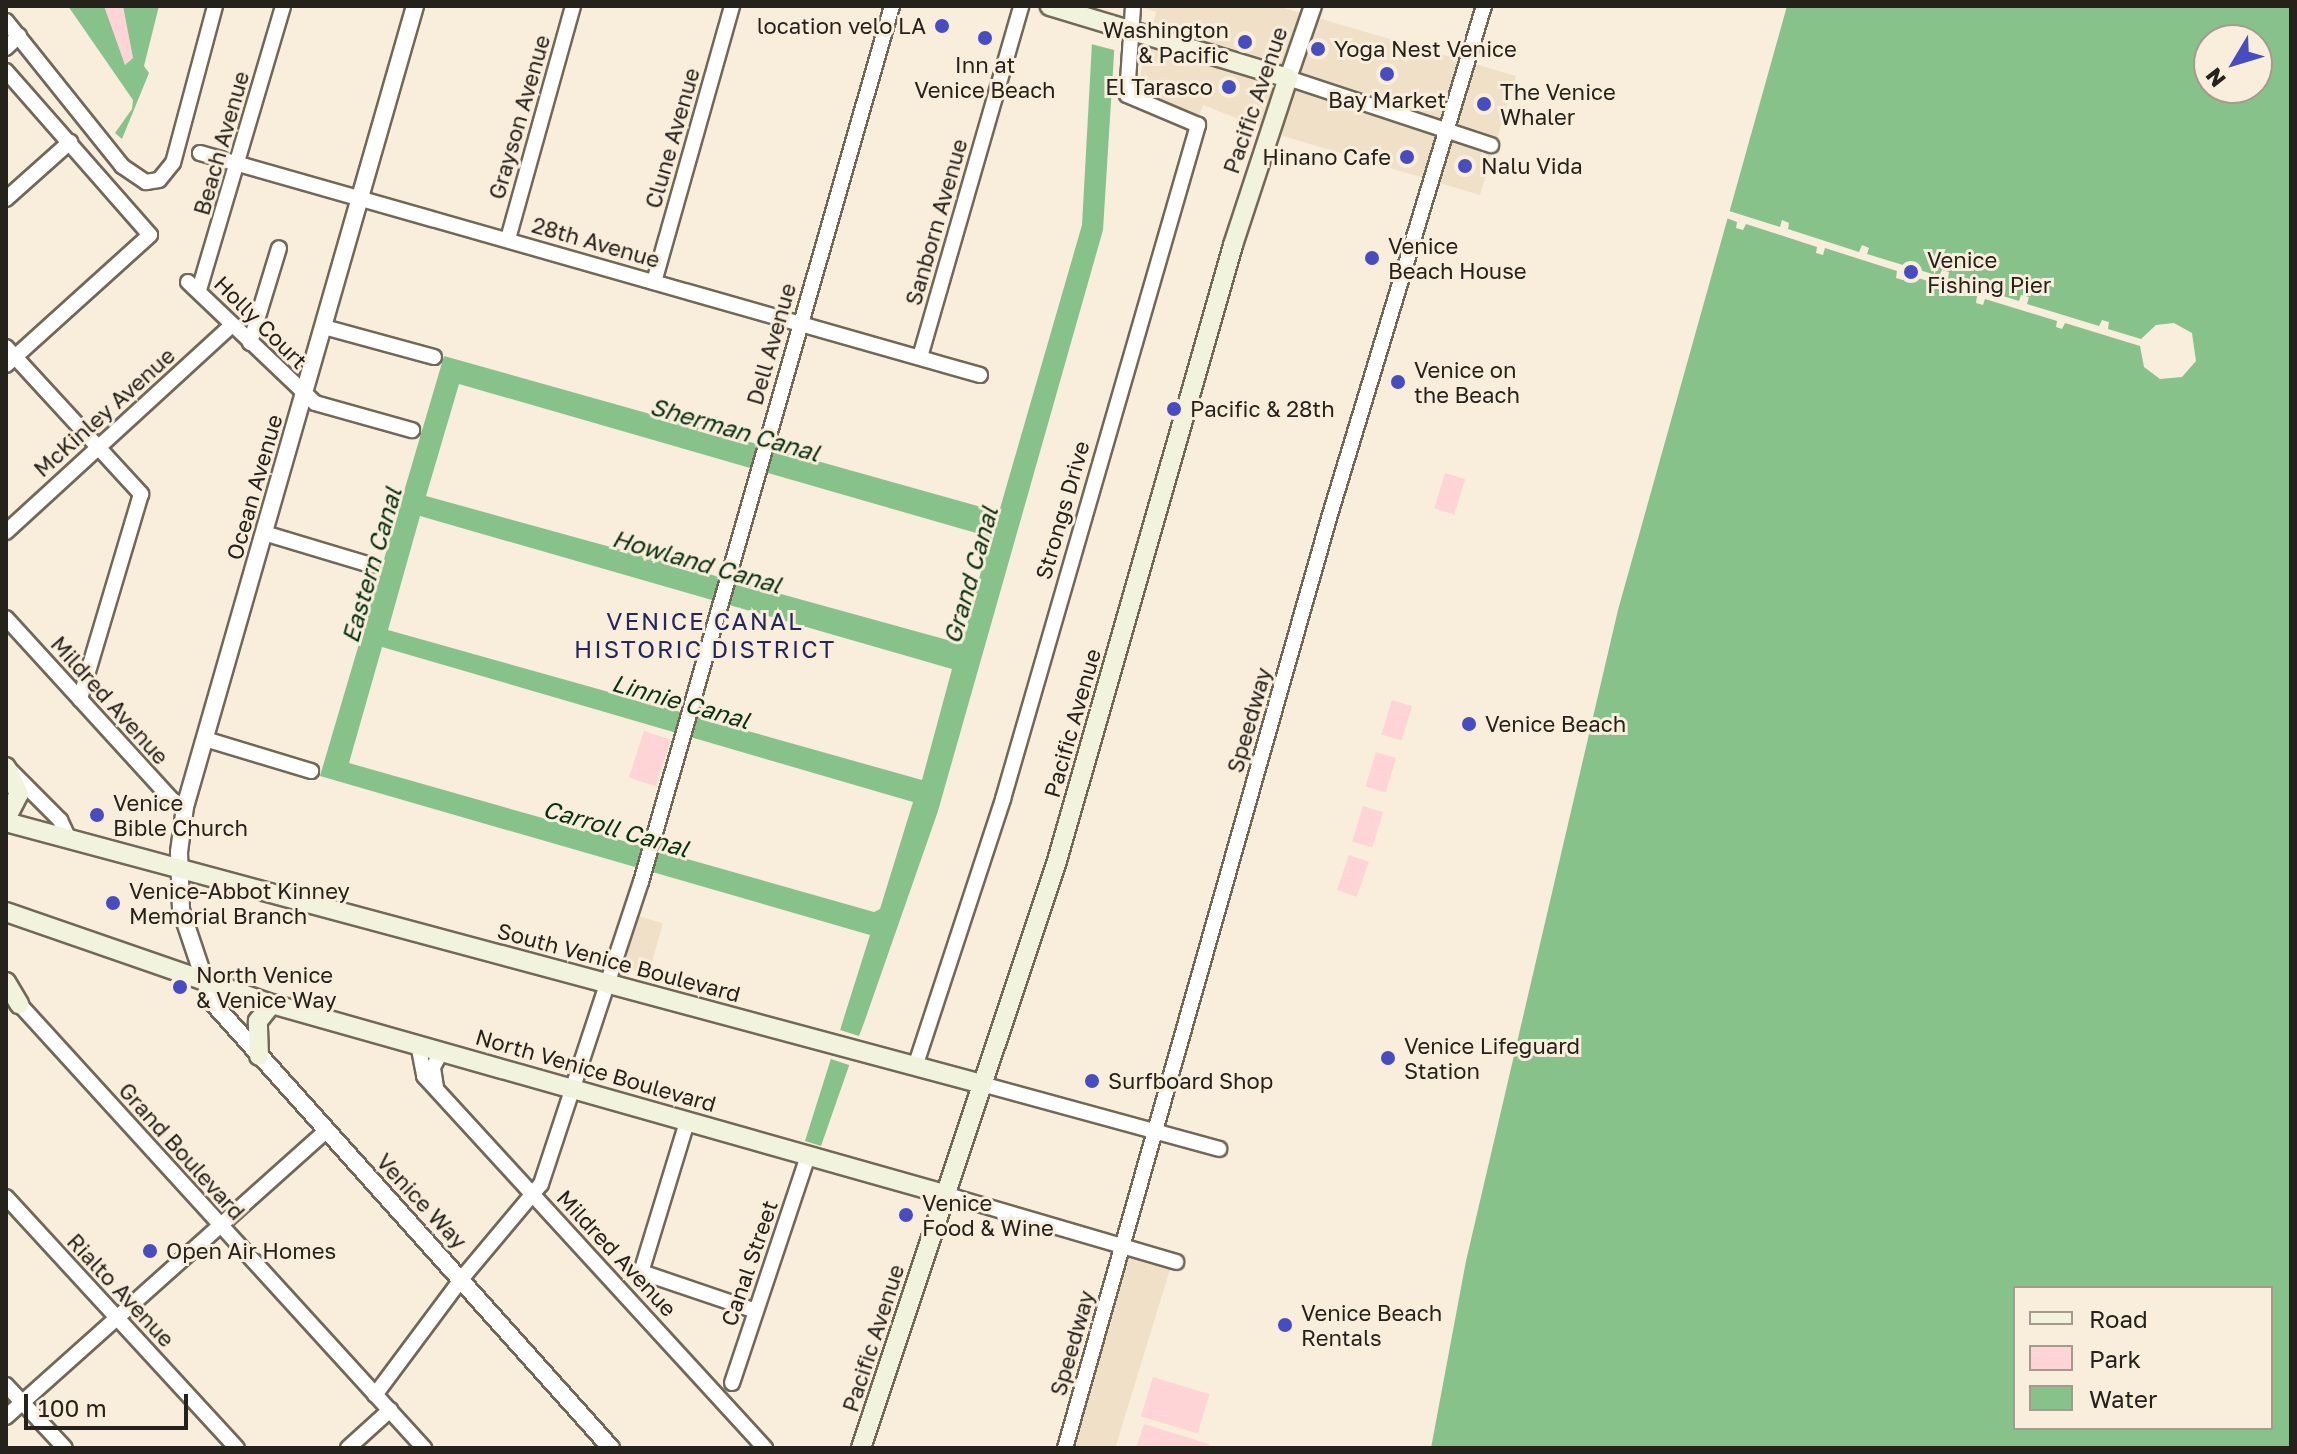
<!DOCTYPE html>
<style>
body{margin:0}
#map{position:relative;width:2297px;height:1454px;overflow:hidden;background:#f9eddb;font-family:"Golos Text",sans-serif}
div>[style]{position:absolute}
.built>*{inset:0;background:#f0e0c8;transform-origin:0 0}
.green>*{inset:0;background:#fed4d6;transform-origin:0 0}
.water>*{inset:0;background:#88c28b}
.pier>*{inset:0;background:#f9eddb}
.roads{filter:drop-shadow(2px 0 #716858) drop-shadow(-2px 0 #716858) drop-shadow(0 2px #716858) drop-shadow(0 -2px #716858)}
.minor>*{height:14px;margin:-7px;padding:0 7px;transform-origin:7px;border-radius:7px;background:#fff}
.tertiary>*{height:16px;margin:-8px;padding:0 8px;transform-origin:8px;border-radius:8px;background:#fff}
.secondary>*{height:18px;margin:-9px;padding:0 9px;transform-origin:9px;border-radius:9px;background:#f1f3dc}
.dots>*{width:22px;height:22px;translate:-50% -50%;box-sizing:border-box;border:4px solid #f9eddb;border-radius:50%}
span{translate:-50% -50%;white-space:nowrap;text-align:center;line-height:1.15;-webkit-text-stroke:6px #f9eddb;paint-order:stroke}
.poi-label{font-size:22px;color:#25211b}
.right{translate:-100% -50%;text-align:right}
.left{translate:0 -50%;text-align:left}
.street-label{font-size:22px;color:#25211b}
.water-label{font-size:24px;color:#07320f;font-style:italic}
.neighbourhood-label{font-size:24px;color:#232760;letter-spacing:2px}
.frame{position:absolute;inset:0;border:8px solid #25211b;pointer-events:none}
.legend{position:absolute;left:2013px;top:1286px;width:260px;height:144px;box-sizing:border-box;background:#f9eddb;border:2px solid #a49b8e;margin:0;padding:10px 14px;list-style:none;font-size:24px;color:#25211b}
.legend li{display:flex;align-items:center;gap:16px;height:40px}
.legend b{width:40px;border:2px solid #a49b8e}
.north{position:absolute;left:2193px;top:24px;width:80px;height:80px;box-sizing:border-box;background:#f9eddb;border:2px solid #a49b8e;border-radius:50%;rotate:232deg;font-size:22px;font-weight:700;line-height:32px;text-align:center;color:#25211b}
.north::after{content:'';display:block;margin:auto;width:28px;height:36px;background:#484cc1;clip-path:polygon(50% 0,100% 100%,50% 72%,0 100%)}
.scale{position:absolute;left:24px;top:1394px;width:164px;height:36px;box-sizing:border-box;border:4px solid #25211b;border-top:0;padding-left:10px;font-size:24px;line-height:28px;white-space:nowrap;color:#25211b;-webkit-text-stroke:6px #f9eddb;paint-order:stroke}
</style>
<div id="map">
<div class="built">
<i style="clip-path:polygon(1137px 6px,1277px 6px,1516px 76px,1480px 195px,1280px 135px,1203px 105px,1199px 116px,1135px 95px,1156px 12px)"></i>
<i style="left:638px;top:916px;width:26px;height:53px;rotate:16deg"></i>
<i style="left:1130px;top:1239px;width:47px;height:218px;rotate:17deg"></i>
</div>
<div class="green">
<i style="clip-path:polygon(104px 6px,123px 6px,133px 58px,127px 65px,119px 58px)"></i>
<i style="left:1445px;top:473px;width:21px;height:37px;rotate:17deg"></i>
<i style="left:1392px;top:700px;width:21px;height:36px;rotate:17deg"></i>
<i style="left:644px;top:731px;width:28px;height:49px;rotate:18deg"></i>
<i style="left:1376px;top:752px;width:21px;height:36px;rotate:17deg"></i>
<i style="left:1363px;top:806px;width:21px;height:37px;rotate:17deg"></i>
<i style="left:1349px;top:855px;width:21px;height:37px;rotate:19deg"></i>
<i style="left:1153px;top:1377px;width:59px;height:41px;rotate:17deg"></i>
<i style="clip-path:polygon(1144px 1424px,1209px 1444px,1208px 1448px,1136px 1448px)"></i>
</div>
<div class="water">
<i style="clip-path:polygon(68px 6px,104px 6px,125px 65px,133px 58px,123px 6px,159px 6px,144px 66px,149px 73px,122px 139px,115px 133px,132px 109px,133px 100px)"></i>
<i style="clip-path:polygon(evenodd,1094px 6px,1117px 6px,1103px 230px,938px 811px,821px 1146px,805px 1141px,870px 935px,320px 776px,444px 356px,999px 512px,1082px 225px,1094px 6px,459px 384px,990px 537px,962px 644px,426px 496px,459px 384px,1094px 6px,420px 516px,952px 669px,922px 780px,388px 630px,420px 516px,1094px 6px,382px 647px,913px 802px,880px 909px,874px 912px,349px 763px,382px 647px)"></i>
<i style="clip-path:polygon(evenodd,1787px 6px,2291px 6px,2291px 1448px,1431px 1448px,1466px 1261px,1618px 610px,1787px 6px,2209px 40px,2257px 40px,2257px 88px,2209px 88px,2209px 40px,1787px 6px,2015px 1288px,2271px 1288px,2271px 1428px,2015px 1428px,2015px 1288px)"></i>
</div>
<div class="pier">
<i style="clip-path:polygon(1092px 6px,1121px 6px,1118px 51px,1091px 44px)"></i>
<i style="clip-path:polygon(1726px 210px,1780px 227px,1782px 220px,1789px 223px,1788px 229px,1859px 252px,1862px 245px,1869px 248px,1867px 254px,1939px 276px,1942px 270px,1949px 272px,1948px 279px,2019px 301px,2021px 295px,2029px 297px,2027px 304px,2099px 326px,2102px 320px,2109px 322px,2108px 329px,2141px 339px,2156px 325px,2174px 323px,2192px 333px,2196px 361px,2182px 377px,2160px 379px,2144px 367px,2140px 346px,2065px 323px,2062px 329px,2056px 327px,2057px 321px,1985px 299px,1983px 305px,1976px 303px,1977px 296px,1905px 274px,1903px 280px,1896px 278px,1897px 271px,1825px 248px,1823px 255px,1816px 253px,1817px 247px,1746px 224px,1743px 230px,1736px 228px,1737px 222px,1724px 217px)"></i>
<i style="clip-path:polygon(849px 992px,840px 1030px,859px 1036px,873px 1002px,852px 1066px,828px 1058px)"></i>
</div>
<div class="roads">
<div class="minor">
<i style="left:6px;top:21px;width:186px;rotate:51.3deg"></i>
<i style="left:122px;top:166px;width:29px;rotate:34deg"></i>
<i style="left:146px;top:182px;width:13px;rotate:-9deg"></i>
<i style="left:159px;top:180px;width:22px;rotate:-51deg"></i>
<i style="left:173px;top:163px;width:163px;rotate:-75deg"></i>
<i style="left:6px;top:48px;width:18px;rotate:-43deg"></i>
<i style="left:6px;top:71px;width:218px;rotate:48.7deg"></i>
<i style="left:150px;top:235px;width:194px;rotate:137.9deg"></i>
<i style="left:1288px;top:78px;width:214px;rotate:18.3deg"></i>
<i style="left:200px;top:153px;width:811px;rotate:15.89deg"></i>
<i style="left:6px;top:199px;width:86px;rotate:-41.7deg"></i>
<i style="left:508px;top:239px;width:242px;rotate:-74.4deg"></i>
<i style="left:188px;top:282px;width:175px;rotate:43.6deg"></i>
<i style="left:315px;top:403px;width:101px;rotate:15.6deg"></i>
<i style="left:654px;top:282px;width:287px;rotate:-74.2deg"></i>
<i style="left:199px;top:290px;width:296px;rotate:-73.5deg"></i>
<i style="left:324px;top:327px;width:114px;rotate:15.3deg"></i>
<i style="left:250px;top:343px;width:99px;rotate:-73deg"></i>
<i style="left:6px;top:347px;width:200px;rotate:47.4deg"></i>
<i style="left:141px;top:494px;width:214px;rotate:106.6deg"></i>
<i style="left:920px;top:357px;width:365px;rotate:-73.9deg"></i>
<i style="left:6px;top:532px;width:306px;rotate:-42.5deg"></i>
<i style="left:264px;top:533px;width:112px;rotate:16.7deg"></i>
<i style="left:6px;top:618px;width:246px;rotate:47.6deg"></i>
<i style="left:172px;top:800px;width:15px;rotate:28deg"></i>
<i style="left:205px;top:739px;width:111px;rotate:16.8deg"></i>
<i style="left:8px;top:768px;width:74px;rotate:45deg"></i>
<i style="left:60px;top:820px;width:21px;rotate:65deg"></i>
<i style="left:12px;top:996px;width:612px;rotate:47.65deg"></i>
<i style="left:418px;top:1044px;width:33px;rotate:79deg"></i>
<i style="left:424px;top:1076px;width:505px;rotate:47.49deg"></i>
<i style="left:915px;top:1067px;width:282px;rotate:-71.8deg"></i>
<i style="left:1003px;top:799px;width:702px;rotate:-73.86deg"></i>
<i style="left:1198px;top:125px;width:77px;rotate:-157.1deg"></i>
<i style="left:1127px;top:95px;width:89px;rotate:-86.1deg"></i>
<i style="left:982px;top:1084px;width:246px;rotate:15.3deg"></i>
<i style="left:436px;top:1087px;width:20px;rotate:-99deg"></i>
<i style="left:433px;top:1067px;width:18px;rotate:-61deg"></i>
<i style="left:687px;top:1122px;width:157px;rotate:107deg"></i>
<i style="left:641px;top:1272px;width:121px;rotate:18.7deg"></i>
<i style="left:944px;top:1194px;width:242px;rotate:16.3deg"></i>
<i style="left:6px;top:1197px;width:341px;rotate:47.4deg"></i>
<i style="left:732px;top:1383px;width:239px;rotate:-71.5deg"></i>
<i style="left:6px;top:1385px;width:86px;rotate:46.9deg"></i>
<i style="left:375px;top:1395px;width:147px;rotate:-53.3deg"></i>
<i style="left:463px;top:1277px;width:121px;rotate:-50deg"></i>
<i style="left:541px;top:1184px;width:318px;rotate:-71.7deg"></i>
<i style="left:641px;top:882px;width:911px;rotate:-74.01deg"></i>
<i style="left:6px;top:1417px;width:431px;rotate:-41.8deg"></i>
<i style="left:348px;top:1448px;width:57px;rotate:-42.1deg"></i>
<i style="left:1065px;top:1448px;width:967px;rotate:-74.15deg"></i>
<i style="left:1329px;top:518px;width:535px;rotate:-73.16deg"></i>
</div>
<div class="tertiary">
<i style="left:415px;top:6px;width:833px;rotate:106.02deg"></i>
<i style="left:185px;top:807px;width:45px;rotate:97.6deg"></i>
<i style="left:179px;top:852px;width:58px;rotate:88deg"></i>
<i style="left:181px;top:910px;width:97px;rotate:71.4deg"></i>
<i style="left:212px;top:1002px;width:598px;rotate:48.18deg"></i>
<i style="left:1288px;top:78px;width:76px;rotate:-70.9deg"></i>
</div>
<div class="secondary">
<i style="left:6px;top:819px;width:28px;rotate:-63deg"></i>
<i style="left:19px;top:794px;width:30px;rotate:-116deg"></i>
<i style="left:6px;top:822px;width:1011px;rotate:15.03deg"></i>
<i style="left:6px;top:912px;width:281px;rotate:19.1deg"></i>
<i style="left:272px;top:1004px;width:698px;rotate:15.79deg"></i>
<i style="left:6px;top:982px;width:26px;rotate:59deg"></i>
<i style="left:259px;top:1056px;width:35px;rotate:-92deg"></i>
<i style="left:258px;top:1021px;width:22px;rotate:-51deg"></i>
<i style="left:861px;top:1448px;width:619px;rotate:-71.54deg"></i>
<i style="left:1057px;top:861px;width:641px;rotate:-74.05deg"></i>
<i style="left:1233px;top:245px;width:176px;rotate:-71.8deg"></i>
<i style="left:1288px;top:78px;width:249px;rotate:-163.2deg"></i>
</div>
</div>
<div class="dots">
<i style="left:942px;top:26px;background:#484cc1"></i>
<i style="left:985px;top:38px;background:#484cc1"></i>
<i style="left:1245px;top:42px;background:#484cc1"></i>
<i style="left:1318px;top:49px;background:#484cc1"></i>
<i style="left:1387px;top:74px;background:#484cc1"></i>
<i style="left:1229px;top:87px;background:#484cc1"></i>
<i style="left:1484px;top:104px;background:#484cc1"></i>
<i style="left:1407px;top:157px;background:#484cc1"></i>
<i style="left:1465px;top:166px;background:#484cc1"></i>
<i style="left:1372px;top:258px;background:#484cc1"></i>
<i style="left:1911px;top:272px;background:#484cc1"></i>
<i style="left:1398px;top:382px;background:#484cc1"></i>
<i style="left:1174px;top:409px;background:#484cc1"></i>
<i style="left:1469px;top:724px;background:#484cc1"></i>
<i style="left:97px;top:815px;background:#484cc1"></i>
<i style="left:113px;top:903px;background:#484cc1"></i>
<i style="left:180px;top:987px;background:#484cc1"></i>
<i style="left:1388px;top:1058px;background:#484cc1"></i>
<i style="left:1092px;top:1081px;background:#484cc1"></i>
<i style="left:906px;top:1215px;background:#484cc1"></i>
<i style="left:150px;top:1251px;background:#484cc1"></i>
<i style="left:1285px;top:1325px;background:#484cc1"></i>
</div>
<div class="poi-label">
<span class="right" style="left:926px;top:26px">location velo LA</span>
<span class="right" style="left:1229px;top:42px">Washington<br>&amp; Pacific</span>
<span class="left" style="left:1334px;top:49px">Yoga Nest Venice</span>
<span style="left:985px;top:77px">Inn at<br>Venice Beach</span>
<span class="right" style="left:1213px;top:87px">El Tarasco</span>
<span class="left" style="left:1500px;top:104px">The Venice<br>Whaler</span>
<span style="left:1387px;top:100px">Bay Market</span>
<span class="right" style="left:1391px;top:157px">Hinano Cafe</span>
<span class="left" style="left:1481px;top:166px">Nalu Vida</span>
<span class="left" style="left:1388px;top:258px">Venice<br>Beach House</span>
<span class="left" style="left:1927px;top:272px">Venice<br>Fishing Pier</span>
<span class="left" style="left:1414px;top:382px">Venice on<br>the Beach</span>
<span class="left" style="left:1190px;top:409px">Pacific &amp; 28th</span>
<span class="left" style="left:1485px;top:724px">Venice Beach</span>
<span class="left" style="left:113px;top:815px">Venice<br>Bible Church</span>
<span class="left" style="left:129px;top:903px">Venice-Abbot Kinney<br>Memorial Branch</span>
<span class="left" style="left:196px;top:987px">North Venice<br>&amp; Venice Way</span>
<span class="left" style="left:1404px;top:1058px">Venice Lifeguard<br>Station</span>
<span class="left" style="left:1108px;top:1081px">Surfboard Shop</span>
<span class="left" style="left:922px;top:1215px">Venice<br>Food &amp; Wine</span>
<span class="left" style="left:166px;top:1251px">Open Air Homes</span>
<span class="left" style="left:1301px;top:1325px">Venice Beach<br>Rentals</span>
</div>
<div class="street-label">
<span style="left:1255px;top:100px;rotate:-71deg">Pacific Avenue</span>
<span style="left:519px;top:117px;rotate:-74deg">Grayson Avenue</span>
<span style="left:672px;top:138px;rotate:-74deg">Clune Avenue</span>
<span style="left:221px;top:143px;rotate:-74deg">Beach Avenue</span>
<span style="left:936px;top:222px;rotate:-74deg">Sanborn Avenue</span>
<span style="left:596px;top:242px;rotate:16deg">28th Avenue</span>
<span style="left:261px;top:322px;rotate:45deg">Holly Court</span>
<span style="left:771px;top:344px;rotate:-74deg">Dell Avenue</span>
<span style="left:104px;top:412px;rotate:-42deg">McKinley Avenue</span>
<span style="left:254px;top:487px;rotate:-74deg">Ocean Avenue</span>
<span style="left:1062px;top:510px;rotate:-74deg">Strongs Drive</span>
<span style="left:110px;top:700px;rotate:48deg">Mildred Avenue</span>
<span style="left:1249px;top:720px;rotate:-74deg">Speedway</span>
<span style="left:1072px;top:723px;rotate:-74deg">Pacific Avenue</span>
<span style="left:619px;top:962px;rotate:15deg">South Venice Boulevard</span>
<span style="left:596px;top:1070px;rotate:16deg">North Venice Boulevard</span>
<span style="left:182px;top:1151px;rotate:48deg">Grand Boulevard</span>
<span style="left:422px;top:1201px;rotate:47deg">Venice Way</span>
<span style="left:617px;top:1253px;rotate:47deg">Mildred Avenue</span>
<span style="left:749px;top:1263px;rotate:-71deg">Canal Street</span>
<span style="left:121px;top:1290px;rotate:47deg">Rialto Avenue</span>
<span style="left:873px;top:1338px;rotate:-72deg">Pacific Avenue</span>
<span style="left:1072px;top:1343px;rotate:-74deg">Speedway</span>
</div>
<div class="water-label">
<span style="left:735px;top:429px;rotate:16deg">Sherman Canal</span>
<span style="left:697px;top:561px;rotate:16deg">Howland Canal</span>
<span style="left:371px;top:565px;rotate:-74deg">Eastern Canal</span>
<span style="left:970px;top:575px;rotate:-74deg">Grand Canal</span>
<span style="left:681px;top:701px;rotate:16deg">Linnie Canal</span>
<span style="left:616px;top:828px;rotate:16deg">Carroll Canal</span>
</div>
<div class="neighbourhood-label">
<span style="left:705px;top:635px">VENICE CANAL<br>HISTORIC DISTRICT</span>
</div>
<div class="frame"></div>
<ul class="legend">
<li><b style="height:10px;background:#f1f3dc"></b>Road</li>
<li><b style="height:22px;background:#fed4d6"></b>Park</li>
<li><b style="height:22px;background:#88c28b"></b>Water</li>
</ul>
<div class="north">N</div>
<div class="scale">100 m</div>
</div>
